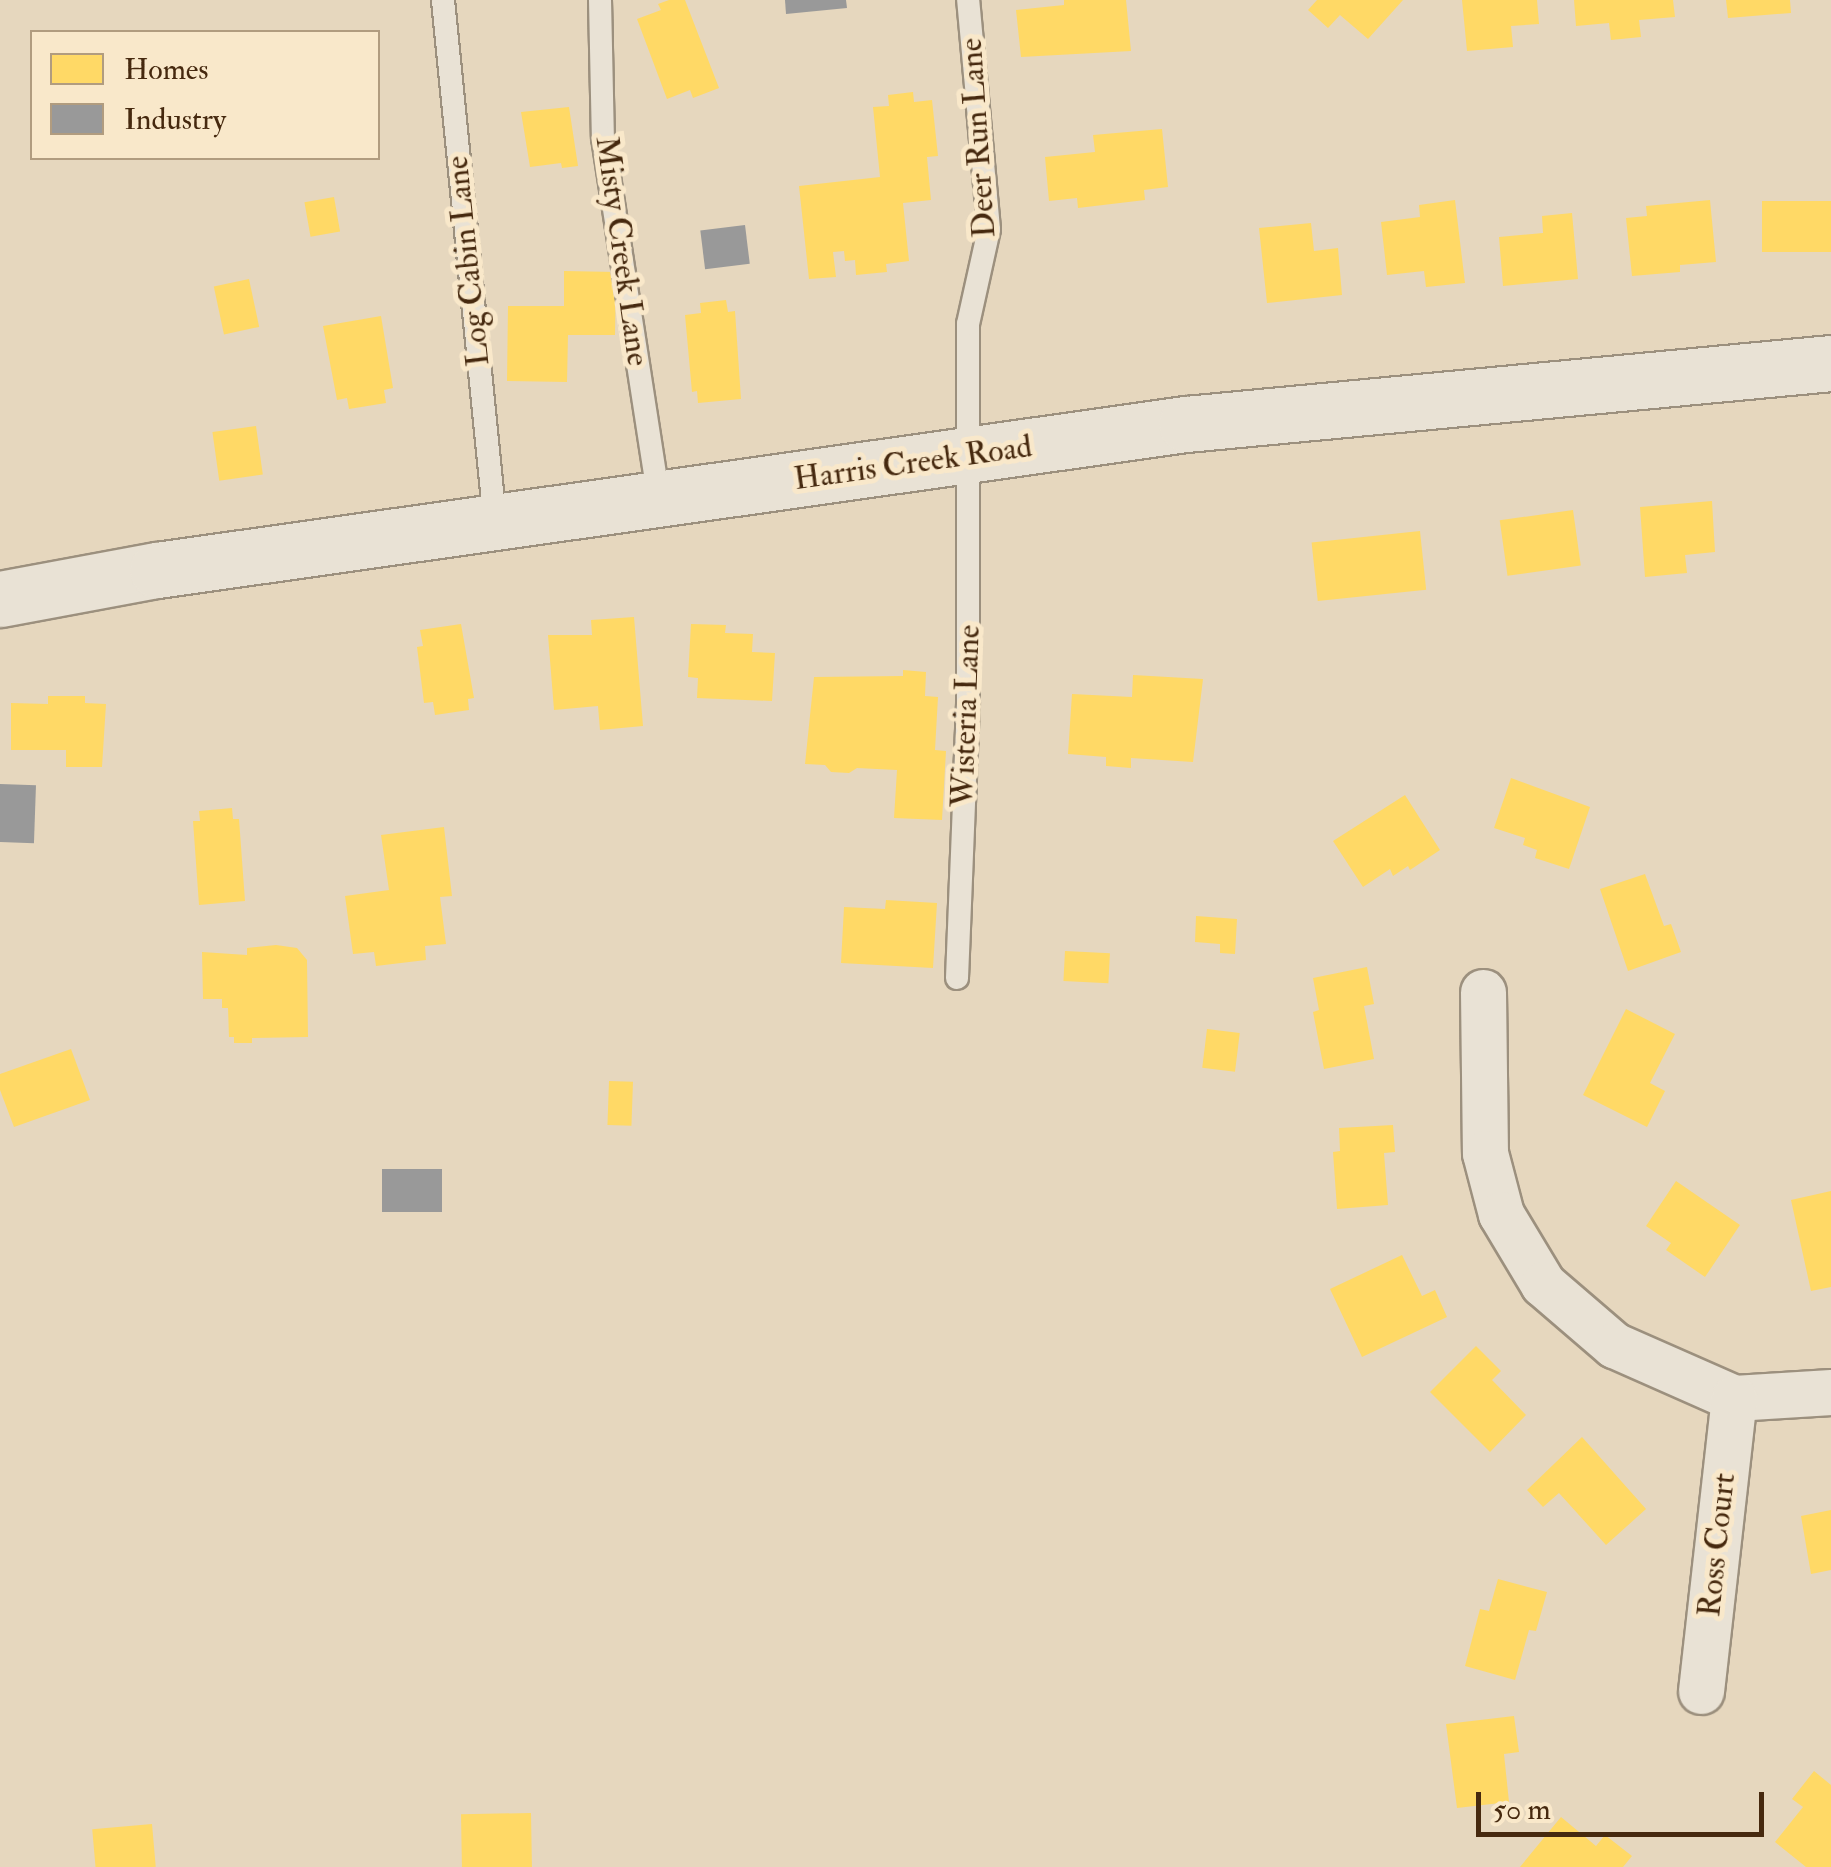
<!DOCTYPE html>
<style>
body{margin:0}
#map{position:relative;width:1831px;height:1867px;overflow:hidden;background:#e6d7be;font-family:"IM FELL Double Pica",serif}
div>[style]{position:absolute}
.homes>*{inset:0;background:#ffd966;transform-origin:0 0}
.industry>*{inset:0;background:#999;transform-origin:0 0}
.roads{filter:drop-shadow(2px 0 #9c907e) drop-shadow(-2px 0 #9c907e) drop-shadow(0 2px #9c907e) drop-shadow(0 -2px #9c907e)}
.lane>*{height:22px;margin:-11px;padding:0 11px;transform-origin:11px;border-radius:11px;background:#e9e2d5}
.street>*{height:45px;margin:-22.5px;padding:0 22.5px;transform-origin:22.5px;border-radius:22.5px;background:#e9e2d5}
.secondary>*{height:55px;margin:-27.5px;padding:0 27.5px;transform-origin:27.5px;border-radius:27.5px;background:#e9e2d5}
span{translate:-50% -50%;white-space:nowrap;text-align:center;line-height:1.15;-webkit-text-stroke:10px #f9e8ca;paint-order:stroke}
.street-label{font-size:32px;color:#46290f}
.legend{position:absolute;left:30px;top:30px;width:350px;height:130px;box-sizing:border-box;background:#f9e8ca;border:2px solid #b19c7f;margin:0;padding:12px 18px;list-style:none;font-size:30px;color:#46290f}
.legend li{display:flex;align-items:center;gap:20px;height:50px}
.legend b{width:50px;border:2px solid #b19c7f}
.scale{position:absolute;left:1476px;top:1792px;width:288px;height:45px;box-sizing:border-box;border:5px solid #46290f;border-top:0;padding-left:12px;font-size:30px;line-height:35px;white-space:nowrap;color:#46290f;-webkit-text-stroke:8px #f9e8ca;paint-order:stroke}
</style>
<div id="map">
<div class="homes">
<i style="clip-path:polygon(669px 0,685px 0,719px 88px,693px 98px,690px 90px,667px 99px,637px 19px,661px 10px,658px 4px)"></i>
<i style="clip-path:polygon(1064px 0,1126px 0,1131px 51px,1021px 57px,1016px 10px,1064px 5px)"></i>
<i style="clip-path:polygon(1317px 0,1403px 0,1368px 39px,1340px 15px,1328px 28px,1308px 10px)"></i>
<i style="clip-path:polygon(1462px 0,1537px 0,1539px 24px,1511px 26px,1513px 47px,1467px 51px)"></i>
<i style="clip-path:polygon(1574px 0,1673px 0,1675px 17px,1639px 20px,1641px 37px,1611px 40px,1609px 23px,1576px 26px)"></i>
<i style="clip-path:polygon(1726px 0,1790px 0,1791px 13px,1728px 18px)"></i>
<i style="clip-path:polygon(913px 92px,914px 102px,932px 100px,938px 156px,927px 157px,931px 200px,903px 203px,909px 261px,886px 264px,887px 272px,856px 275px,855px 260px,845px 261px,844px 251px,833px 252px,836px 277px,809px 279px,799px 186px,880px 177px,873px 107px,889px 106px,888px 95px)"></i>
<i style="clip-path:polygon(569px 107px,578px 166px,562px 168px,561px 163px,530px 167px,521px 112px)"></i>
<i style="clip-path:polygon(1162px 129px,1168px 187px,1144px 190px,1145px 200px,1078px 208px,1077px 198px,1049px 201px,1045px 157px,1095px 152px,1093px 135px)"></i>
<i style="left:334px;top:197px;width:35px;height:30px;rotate:80deg"></i>
<i style="clip-path:polygon(1455px 200px,1465px 283px,1426px 287px,1424px 271px,1387px 275px,1381px 222px,1420px 217px,1419px 205px)"></i>
<i style="clip-path:polygon(1710px 200px,1716px 262px,1680px 265px,1680px 272px,1632px 276px,1626px 218px,1647px 216px,1646px 206px)"></i>
<i style="left:1831px;top:201px;width:51px;height:69px;rotate:90deg"></i>
<i style="clip-path:polygon(1572px 213px,1578px 279px,1503px 286px,1499px 237px,1543px 233px,1542px 216px)"></i>
<i style="clip-path:polygon(1311px 223px,1314px 251px,1338px 248px,1342px 295px,1267px 303px,1259px 228px)"></i>
<i style="clip-path:polygon(564px 271px,616px 272px,615px 335px,568px 335px,567px 382px,507px 381px,508px 306px,564px 306px)"></i>
<i style="left:249px;top:279px;width:49px;height:36px;rotate:78deg"></i>
<i style="clip-path:polygon(726px 300px,728px 312px,735px 311px,741px 399px,698px 403px,697px 391px,692px 392px,685px 315px,701px 313px,700px 303px)"></i>
<i style="clip-path:polygon(381px 316px,393px 388px,384px 390px,386px 403px,349px 409px,347px 398px,337px 400px,323px 326px)"></i>
<i style="left:256px;top:426px;width:49px;height:44px;rotate:82deg"></i>
<i style="clip-path:polygon(1712px 501px,1715px 552px,1685px 555px,1687px 573px,1645px 577px,1640px 507px)"></i>
<i style="left:1573px;top:510px;width:56px;height:74px;rotate:82deg"></i>
<i style="left:1420px;top:531px;width:59px;height:109px;rotate:84deg"></i>
<i style="clip-path:polygon(634px 617px,643px 726px,600px 730px,598px 706px,554px 710px,548px 635px,592px 635px,591px 620px)"></i>
<i style="clip-path:polygon(461px 624px,474px 698px,468px 699px,469px 710px,435px 715px,433px 702px,424px 703px,417px 647px,423px 646px,420px 630px)"></i>
<i style="clip-path:polygon(691px 624px,726px 625px,725px 633px,753px 634px,752px 652px,775px 653px,772px 701px,697px 698px,698px 678px,688px 677px)"></i>
<i style="clip-path:polygon(903px 670px,926px 672px,925px 696px,938px 697px,935px 750px,946px 751px,942px 820px,894px 818px,897px 770px,857px 768px,849px 773px,831px 772px,825px 765px,805px 764px,814px 677px,903px 676px)"></i>
<i style="clip-path:polygon(1133px 675px,1203px 679px,1193px 762px,1131px 758px,1131px 768px,1106px 766px,1106px 757px,1068px 754px,1072px 694px,1132px 697px)"></i>
<i style="clip-path:polygon(48px 696px,85px 696px,85px 703px,106px 704px,102px 767px,66px 767px,66px 750px,11px 750px,11px 703px,48px 704px)"></i>
<i style="clip-path:polygon(1511px 778px,1590px 807px,1569px 869px,1535px 858px,1537px 850px,1523px 845px,1525px 838px,1494px 828px)"></i>
<i style="clip-path:polygon(1405px 795px,1440px 850px,1410px 870px,1408px 866px,1393px 876px,1390px 869px,1363px 887px,1333px 841px)"></i>
<i style="clip-path:polygon(232px 808px,233px 819px,239px 819px,245px 901px,199px 905px,193px 821px,200px 821px,199px 811px)"></i>
<i style="clip-path:polygon(444px 827px,452px 896px,440px 897px,446px 944px,425px 946px,426px 960px,376px 966px,374px 952px,353px 954px,345px 896px,389px 890px,381px 835px)"></i>
<i style="clip-path:polygon(1645px 874px,1664px 926px,1671px 924px,1681px 952px,1628px 971px,1600px 889px)"></i>
<i style="clip-path:polygon(886px 900px,937px 903px,933px 968px,841px 963px,844px 907px,885px 909px)"></i>
<i style="clip-path:polygon(1196px 916px,1237px 919px,1235px 954px,1220px 953px,1220px 944px,1195px 942px)"></i>
<i style="clip-path:polygon(276px 945px,297px 948px,307px 960px,308px 1037px,252px 1038px,252px 1043px,234px 1043px,234px 1037px,229px 1037px,228px 1008px,222px 1008px,222px 999px,203px 999px,202px 952px,247px 955px,247px 948px)"></i>
<i style="left:1065px;top:951px;width:45px;height:30px;rotate:3deg"></i>
<i style="clip-path:polygon(1367px 967px,1374px 1004px,1364px 1006px,1374px 1059px,1324px 1069px,1313px 1012px,1319px 1010px,1313px 978px)"></i>
<i style="clip-path:polygon(1626px 1009px,1675px 1034px,1650px 1083px,1665px 1091px,1647px 1127px,1583px 1095px)"></i>
<i style="left:1207px;top:1029px;width:33px;height:39px;rotate:7deg"></i>
<i style="clip-path:polygon(71px 1049px,90px 1100px,14px 1127px,0 1090px,0 1074px)"></i>
<i style="left:609px;top:1081px;width:24px;height:44px;rotate:2deg"></i>
<i style="clip-path:polygon(1393px 1125px,1395px 1152px,1384px 1153px,1388px 1205px,1337px 1209px,1333px 1152px,1340px 1151px,1339px 1128px)"></i>
<i style="clip-path:polygon(1676px 1181px,1740px 1225px,1705px 1277px,1666px 1250px,1671px 1243px,1646px 1226px)"></i>
<i style="clip-path:polygon(1831px 1191px,1831px 1287px,1811px 1291px,1791px 1200px)"></i>
<i style="clip-path:polygon(1402px 1255px,1422px 1296px,1435px 1290px,1447px 1317px,1362px 1357px,1330px 1289px)"></i>
<i style="clip-path:polygon(1476px 1346px,1501px 1371px,1492px 1380px,1526px 1415px,1490px 1452px,1430px 1392px)"></i>
<i style="clip-path:polygon(1582px 1437px,1646px 1509px,1606px 1545px,1559px 1493px,1543px 1507px,1527px 1490px)"></i>
<i style="clip-path:polygon(1831px 1510px,1831px 1570px,1811px 1574px,1801px 1516px)"></i>
<i style="clip-path:polygon(1498px 1579px,1547px 1592px,1536px 1631px,1529px 1630px,1515px 1680px,1465px 1666px,1480px 1609px,1489px 1611px)"></i>
<i style="clip-path:polygon(1514px 1716px,1519px 1752px,1504px 1754px,1509px 1802px,1457px 1808px,1446px 1724px)"></i>
<i style="clip-path:polygon(1814px 1771px,1831px 1785px,1831px 1867px,1806px 1867px,1775px 1842px,1803px 1807px,1792px 1799px)"></i>
<i style="left:531px;top:1813px;width:54px;height:70px;rotate:89deg"></i>
<i style="clip-path:polygon(1561px 1817px,1596px 1846px,1605px 1835px,1632px 1856px,1623px 1867px,1520px 1867px)"></i>
<i style="left:152px;top:1824px;width:43px;height:60px;rotate:85deg"></i>
</div>
<div class="industry">
<i style="clip-path:polygon(785px 0,846px 0,847px 8px,786px 14px)"></i>
<i style="left:745px;top:225px;width:39px;height:45px;rotate:83deg"></i>
<i style="left:0;top:784px;width:36px;height:58px;rotate:2deg"></i>
<i style="left:382px;top:1169px;width:60px;height:43px"></i>
</div>
<div class="roads">
<div class="lane">
<i style="left:443px;top:0;width:525px;rotate:84.31deg"></i>
<i style="left:600px;top:0;width:138px;rotate:88.8deg"></i>
<i style="left:603px;top:138px;width:366px;rotate:81.2deg"></i>
<i style="left:957px;top:978px;width:276px;rotate:-87.7deg"></i>
<i style="left:968px;top:702px;width:378px;rotate:-90deg"></i>
<i style="left:968px;top:324px;width:97px;rotate:-77.5deg"></i>
<i style="left:989px;top:229px;width:230px;rotate:-95.2deg"></i>
</div>
<div class="street">
<i style="left:1483px;top:992px;width:161px;rotate:89.3deg"></i>
<i style="left:1485px;top:1153px;width:63px;rotate:75.3deg"></i>
<i style="left:1501px;top:1214px;width:82px;rotate:59deg"></i>
<i style="left:1543px;top:1284px;width:94px;rotate:40.7deg"></i>
<i style="left:1614px;top:1345px;width:131px;rotate:23.8deg"></i>
<i style="left:1734px;top:1398px;width:97px;rotate:-3.5deg"></i>
<i style="left:1701px;top:1691px;width:295px;rotate:-83.6deg"></i>
</div>
<div class="secondary">
<i style="left:0;top:599px;width:160px;rotate:-10.5deg"></i>
<i style="left:157px;top:570px;width:1039px;rotate:-8.08deg"></i>
<i style="left:1186px;top:424px;width:648px;rotate:-5.4deg"></i>
</div>
</div>
<div class="street-label">
<span style="left:978px;top:138px;rotate:-94deg">Deer Run Lane</span>
<span style="left:622px;top:251px;rotate:82deg">Misty Creek Lane</span>
<span style="left:468px;top:261px;rotate:-96deg">Log Cabin Lane</span>
<span style="left:913px;top:463px;rotate:-8deg">Harris Creek Road</span>
<span style="left:966px;top:716px;rotate:-88deg">Wisteria Lane</span>
<span style="left:1717px;top:1545px;rotate:-84deg">Ross Court</span>
</div>
<ul class="legend">
<li><b style="height:28px;background:#ffd966"></b>Homes</li>
<li><b style="height:28px;background:#999"></b>Industry</li>
</ul>
<div class="scale">50 m</div>
</div>
